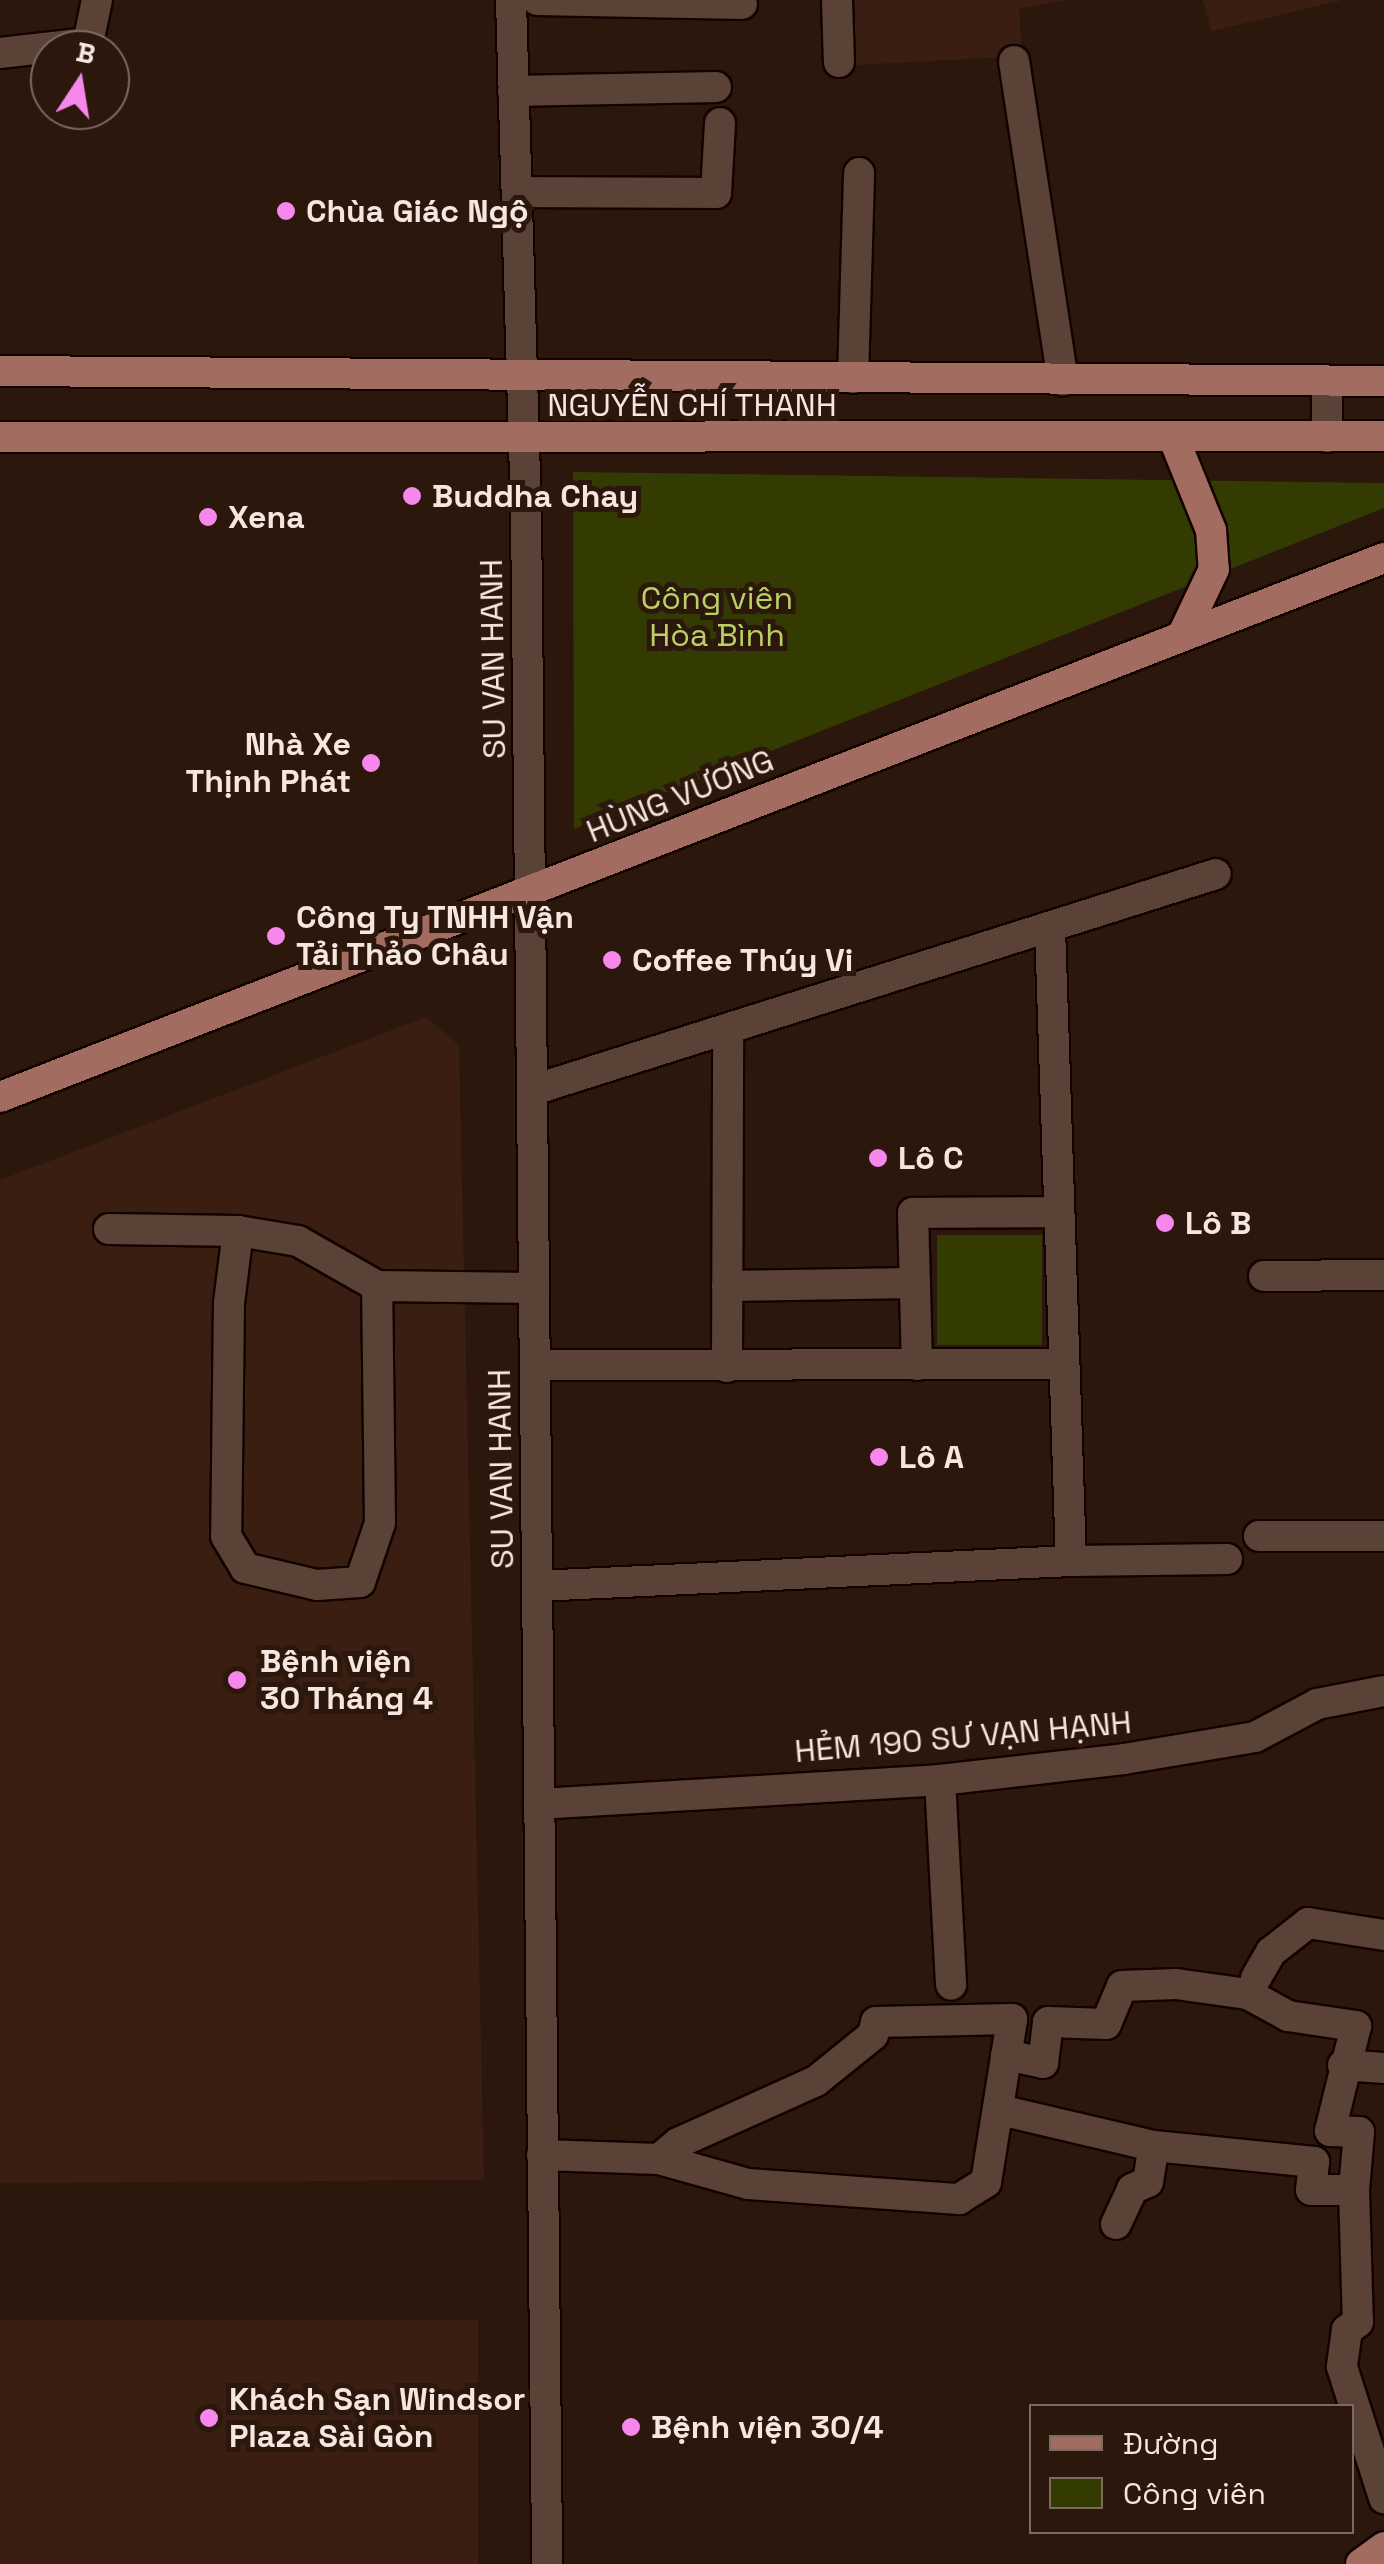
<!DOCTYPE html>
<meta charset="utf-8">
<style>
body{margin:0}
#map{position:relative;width:1384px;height:2564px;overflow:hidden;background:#2c170d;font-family:"Space Grotesk",sans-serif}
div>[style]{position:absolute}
.built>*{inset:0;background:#391e11;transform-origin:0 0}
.green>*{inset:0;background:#333b03;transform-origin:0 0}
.roads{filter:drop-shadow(2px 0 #130300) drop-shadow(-2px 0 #130300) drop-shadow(0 2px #130300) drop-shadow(0 -2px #130300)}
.minor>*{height:30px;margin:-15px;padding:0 15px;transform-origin:15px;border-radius:15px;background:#5b4237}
.major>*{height:30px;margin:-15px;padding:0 15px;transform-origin:15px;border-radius:15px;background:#a26d60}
.dots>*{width:28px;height:28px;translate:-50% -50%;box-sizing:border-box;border:5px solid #2c170d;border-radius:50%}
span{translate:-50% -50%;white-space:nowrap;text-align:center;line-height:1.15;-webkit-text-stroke:10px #2c170d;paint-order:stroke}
.poi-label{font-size:32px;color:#f5e6df;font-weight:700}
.left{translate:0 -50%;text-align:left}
.right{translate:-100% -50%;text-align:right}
.street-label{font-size:32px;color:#f5e6df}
.park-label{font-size:32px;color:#bbd063}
.legend{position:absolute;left:1029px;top:2404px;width:325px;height:130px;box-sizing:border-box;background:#2c170d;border:2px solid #7c6a61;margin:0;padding:12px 18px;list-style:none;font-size:30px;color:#f5e6df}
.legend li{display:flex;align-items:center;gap:20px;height:50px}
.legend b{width:50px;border:2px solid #7c6a61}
.north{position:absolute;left:30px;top:30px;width:100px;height:100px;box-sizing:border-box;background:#2c170d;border:2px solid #7c6a61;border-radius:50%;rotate:12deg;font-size:28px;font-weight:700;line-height:40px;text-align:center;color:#f5e6df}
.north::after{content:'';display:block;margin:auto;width:35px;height:45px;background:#f688ed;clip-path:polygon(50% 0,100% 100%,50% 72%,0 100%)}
</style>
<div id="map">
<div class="built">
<i style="clip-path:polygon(852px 0,1066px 0,1019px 9px,1022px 56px,856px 65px)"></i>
<i style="clip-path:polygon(1203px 0,1343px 0,1211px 31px)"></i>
<i style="clip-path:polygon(426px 1017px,459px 1045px,484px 2180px,0 2183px,0 1180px)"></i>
<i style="left:0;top:2320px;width:478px;height:244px"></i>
</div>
<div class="green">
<i style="clip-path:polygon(573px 472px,1384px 483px,1384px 508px,574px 829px)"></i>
<i style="left:937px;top:1235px;width:105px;height:110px"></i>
</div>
<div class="roads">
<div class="minor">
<i style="left:511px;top:0;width:511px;rotate:88.32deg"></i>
<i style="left:526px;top:511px;width:2053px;rotate:89.41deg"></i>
<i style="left:537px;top:0;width:205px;rotate:1.1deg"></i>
<i style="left:837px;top:0;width:62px;rotate:88.2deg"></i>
<i style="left:0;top:53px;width:89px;rotate:-6.5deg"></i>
<i style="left:88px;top:43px;width:44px;rotate:-78.2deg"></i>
<i style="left:1014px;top:61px;width:323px;rotate:81.3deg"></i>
<i style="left:513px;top:91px;width:203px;rotate:-1.1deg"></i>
<i style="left:519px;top:192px;width:197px;rotate:0.3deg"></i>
<i style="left:716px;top:193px;width:70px;rotate:-86.7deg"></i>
<i style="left:853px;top:378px;width:205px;rotate:-88.3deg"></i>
<i style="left:1327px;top:437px;width:56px;rotate:-90deg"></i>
<i style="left:533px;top:1090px;width:716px;rotate:-17.55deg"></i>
<i style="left:109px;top:1229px;width:129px;rotate:0.9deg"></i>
<i style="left:238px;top:1231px;width:61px;rotate:9.5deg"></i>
<i style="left:298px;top:1241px;width:91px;rotate:29.7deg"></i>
<i style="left:377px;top:1286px;width:156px;rotate:0.7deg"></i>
<i style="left:238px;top:1231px;width:73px;rotate:97.1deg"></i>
<i style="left:229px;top:1303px;width:233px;rotate:90.7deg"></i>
<i style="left:226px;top:1536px;width:37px;rotate:59deg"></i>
<i style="left:245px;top:1568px;width:74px;rotate:13.3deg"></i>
<i style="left:317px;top:1585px;width:43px;rotate:-4deg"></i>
<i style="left:360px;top:1582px;width:62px;rotate:-71.3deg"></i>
<i style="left:380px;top:1523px;width:237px;rotate:-90.7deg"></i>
<i style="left:1264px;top:1276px;width:120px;rotate:-0.5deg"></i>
<i style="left:727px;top:1286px;width:188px;rotate:-0.9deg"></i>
<i style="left:535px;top:1365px;width:527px;rotate:-0.11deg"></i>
<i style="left:917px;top:1365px;width:152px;rotate:-91.5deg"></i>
<i style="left:913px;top:1213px;width:144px;rotate:-0.4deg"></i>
<i style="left:727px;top:1367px;width:338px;rotate:-89.8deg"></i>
<i style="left:1259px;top:1536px;width:125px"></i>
<i style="left:1071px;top:1561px;width:156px;rotate:-0.7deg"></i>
<i style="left:537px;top:1586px;width:535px;rotate:-2.68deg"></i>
<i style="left:1071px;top:1561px;width:634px;rotate:-91.9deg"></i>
<i style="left:940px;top:1780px;width:205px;rotate:86.9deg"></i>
<i style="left:539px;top:1804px;width:402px;rotate:-3.4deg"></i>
<i style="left:940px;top:1780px;width:185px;rotate:-6.5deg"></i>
<i style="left:1124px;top:1759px;width:133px;rotate:-9.5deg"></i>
<i style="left:1255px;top:1737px;width:70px;rotate:-28deg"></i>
<i style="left:1317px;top:1704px;width:68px;rotate:-11deg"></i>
<i style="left:1256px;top:1978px;width:30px;rotate:-60deg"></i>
<i style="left:1271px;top:1952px;width:47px;rotate:-38.1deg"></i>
<i style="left:1308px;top:1923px;width:77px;rotate:9deg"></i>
<i style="left:1006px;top:2055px;width:38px;rotate:12deg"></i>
<i style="left:1043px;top:2063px;width:41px;rotate:-83deg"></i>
<i style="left:1048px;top:2022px;width:58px;rotate:2deg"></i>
<i style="left:1106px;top:2024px;width:41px;rotate:-67.2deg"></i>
<i style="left:1122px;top:1986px;width:54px;rotate:-2.1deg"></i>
<i style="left:1176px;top:1984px;width:73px;rotate:7.9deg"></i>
<i style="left:1248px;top:1994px;width:46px;rotate:28.8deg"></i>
<i style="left:1288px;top:2016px;width:69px;rotate:8.4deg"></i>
<i style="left:1356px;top:2026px;width:108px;rotate:103.9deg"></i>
<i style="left:1330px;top:2131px;width:29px;rotate:2deg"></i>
<i style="left:1359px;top:2132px;width:58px;rotate:94.9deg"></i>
<i style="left:1343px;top:2065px;width:41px;rotate:4.2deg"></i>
<i style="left:1000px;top:2110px;width:158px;rotate:13.2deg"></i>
<i style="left:1154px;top:2146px;width:161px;rotate:5.7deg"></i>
<i style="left:1314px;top:2162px;width:28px;rotate:96deg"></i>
<i style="left:1311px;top:2190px;width:43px"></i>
<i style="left:1354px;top:2190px;width:132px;rotate:88.3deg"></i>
<i style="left:1358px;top:2322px;width:14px;rotate:144deg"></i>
<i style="left:1347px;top:2330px;width:37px;rotate:98deg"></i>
<i style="left:1342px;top:2367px;width:138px;rotate:72.2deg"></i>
<i style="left:542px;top:2155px;width:117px;rotate:2deg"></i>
<i style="left:659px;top:2159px;width:92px;rotate:15.7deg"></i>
<i style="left:748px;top:2184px;width:212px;rotate:4.1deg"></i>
<i style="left:959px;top:2199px;width:32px;rotate:-32deg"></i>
<i style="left:986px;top:2182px;width:165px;rotate:-80.9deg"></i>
<i style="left:1012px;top:2019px;width:136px;rotate:178.7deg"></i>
<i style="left:876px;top:2022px;width:13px;rotate:103deg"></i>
<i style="left:873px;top:2035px;width:73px;rotate:141.1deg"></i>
<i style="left:816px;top:2081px;width:151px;rotate:155.8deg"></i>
<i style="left:678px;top:2143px;width:25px;rotate:140deg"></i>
<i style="left:1116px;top:2224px;width:38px;rotate:-65deg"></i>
<i style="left:1132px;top:2189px;width:17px;rotate:-24deg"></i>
<i style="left:1148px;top:2182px;width:36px;rotate:-81deg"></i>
</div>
<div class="major">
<i style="left:0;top:371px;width:1384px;rotate:0.41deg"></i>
<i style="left:0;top:437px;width:1384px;rotate:-0.04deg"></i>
<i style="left:1174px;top:439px;width:98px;rotate:67.9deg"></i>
<i style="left:1211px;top:530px;width:39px;rotate:86deg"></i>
<i style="left:1214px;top:569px;width:70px;rotate:115.5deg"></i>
<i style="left:0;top:1097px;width:1485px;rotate:-21.28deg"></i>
<i style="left:1361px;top:2564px;width:29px;rotate:-36deg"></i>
</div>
</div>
<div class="dots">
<i style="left:286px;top:211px;background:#f688ed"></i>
<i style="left:412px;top:496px;background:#f688ed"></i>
<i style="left:208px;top:517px;background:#f688ed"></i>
<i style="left:371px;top:763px;background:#f688ed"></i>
<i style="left:276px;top:936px;background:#f688ed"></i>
<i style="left:612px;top:960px;background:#f688ed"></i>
<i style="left:878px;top:1158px;background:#f688ed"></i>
<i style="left:1165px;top:1223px;background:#f688ed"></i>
<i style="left:879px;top:1457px;background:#f688ed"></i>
<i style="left:237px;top:1680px;background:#f688ed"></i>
<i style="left:209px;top:2418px;background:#f688ed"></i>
<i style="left:631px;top:2427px;background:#f688ed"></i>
</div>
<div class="poi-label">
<span class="left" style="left:306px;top:211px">Chùa Giác Ngộ</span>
<span class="left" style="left:432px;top:496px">Buddha Chay</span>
<span class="left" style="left:228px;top:517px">Xena</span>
<span class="right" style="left:351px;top:763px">Nhà Xe<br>Thịnh Phát</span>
<span class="left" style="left:296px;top:936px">Công Ty TNHH Vận<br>Tải Thảo Châu</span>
<span class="left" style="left:632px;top:960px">Coffee Thúy Vi</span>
<span class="left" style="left:898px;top:1158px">Lô C</span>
<span class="left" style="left:1185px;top:1223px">Lô B</span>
<span class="left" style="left:899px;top:1457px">Lô A</span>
<span class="left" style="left:260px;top:1680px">Bệnh viện<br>30 Tháng 4</span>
<span class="left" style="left:229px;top:2418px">Khách Sạn Windsor<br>Plaza Sài Gòn</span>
<span class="left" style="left:651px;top:2427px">Bệnh viện 30/4</span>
</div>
<div class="street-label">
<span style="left:692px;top:405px">NGUYỄN CHÍ THANH</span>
<span style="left:493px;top:659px;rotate:-91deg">SU VAN HANH</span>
<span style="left:680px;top:796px;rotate:-22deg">HÙNG VƯƠNG</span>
<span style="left:501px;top:1469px;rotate:-91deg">SU VAN HANH</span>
<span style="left:963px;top:1737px;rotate:-5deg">HẺM 190 SƯ VẠN HẠNH</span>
</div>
<div class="park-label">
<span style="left:717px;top:617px">Công viên<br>Hòa Bình</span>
</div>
<ul class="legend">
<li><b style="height:12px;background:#a26d60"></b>Đường</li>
<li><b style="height:28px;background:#333b03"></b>Công viên</li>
</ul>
<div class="north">B</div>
</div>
